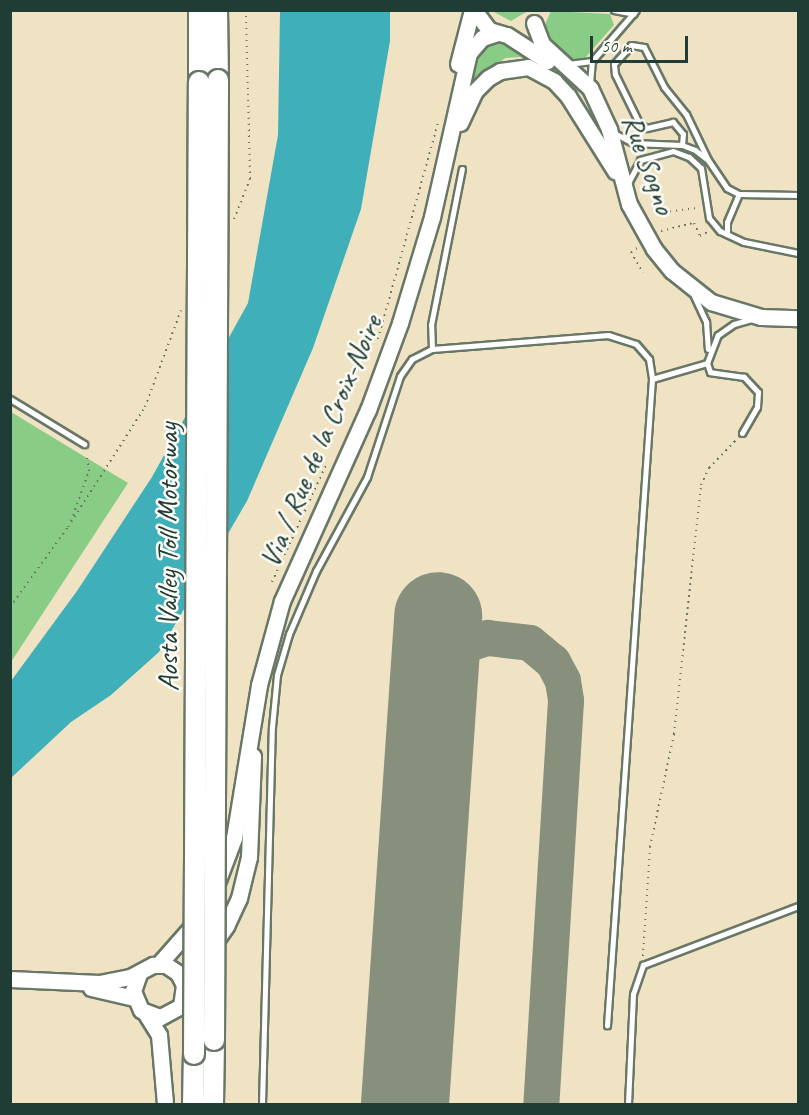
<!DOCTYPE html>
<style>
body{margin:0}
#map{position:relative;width:809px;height:1115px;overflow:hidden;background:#efe3c4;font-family:Caveat,sans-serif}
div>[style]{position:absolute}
.green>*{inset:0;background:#89cc85}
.water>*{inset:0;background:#3fafba}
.taxiway>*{height:36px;margin:-18px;padding:0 18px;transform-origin:18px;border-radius:18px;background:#87907c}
.runway>*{height:88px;margin:-44px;padding:0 44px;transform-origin:44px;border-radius:44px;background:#87907c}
.path>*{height:2px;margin-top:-1px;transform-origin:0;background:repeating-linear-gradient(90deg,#687766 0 1.5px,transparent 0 6px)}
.roads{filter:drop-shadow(2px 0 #687766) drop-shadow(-2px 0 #687766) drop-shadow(0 2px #687766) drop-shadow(0 -2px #687766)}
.lane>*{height:5px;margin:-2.5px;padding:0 2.5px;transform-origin:2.5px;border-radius:2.5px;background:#fff}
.secondary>*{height:15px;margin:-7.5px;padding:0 7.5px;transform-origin:7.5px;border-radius:7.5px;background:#fff}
.highway>*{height:20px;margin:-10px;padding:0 10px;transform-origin:10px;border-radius:10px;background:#fff}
.bridges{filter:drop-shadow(2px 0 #687766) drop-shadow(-2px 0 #687766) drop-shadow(0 2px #687766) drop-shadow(0 -2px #687766)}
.highway-bridge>*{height:20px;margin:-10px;padding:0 10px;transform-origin:10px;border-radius:10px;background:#fff}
span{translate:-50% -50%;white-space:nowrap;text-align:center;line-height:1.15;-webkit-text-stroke:5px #fdfcf7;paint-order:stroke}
.street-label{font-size:30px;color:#1f3d34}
.frame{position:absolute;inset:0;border:12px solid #1f3d34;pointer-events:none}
.scale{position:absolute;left:590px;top:36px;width:98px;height:27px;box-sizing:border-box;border:3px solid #1f3d34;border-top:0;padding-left:8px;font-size:18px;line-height:21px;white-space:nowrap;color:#1f3d34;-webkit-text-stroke:4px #fdfcf7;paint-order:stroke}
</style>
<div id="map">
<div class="green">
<i style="clip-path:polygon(492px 11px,528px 11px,511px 21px)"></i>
<i style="clip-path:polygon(551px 11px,610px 14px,614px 25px,585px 58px,574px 61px,566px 59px,545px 38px,544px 27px)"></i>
<i style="clip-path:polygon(501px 39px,514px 43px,538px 64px,520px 57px,505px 58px,469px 88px,471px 64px,477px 51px,488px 41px)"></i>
<i style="clip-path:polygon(11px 412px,128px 483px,11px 662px)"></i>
</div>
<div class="water">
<i style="clip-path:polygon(280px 11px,390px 11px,390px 41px,361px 209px,313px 348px,247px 501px,159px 652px,111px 695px,71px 722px,11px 778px,11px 681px,77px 591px,152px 477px,248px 303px,278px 135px)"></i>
</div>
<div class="taxiway">
<i style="left:432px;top:705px;width:32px;rotate:-77deg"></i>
<i style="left:439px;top:674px;width:21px;rotate:-55deg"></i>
<i style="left:451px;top:657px;width:21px;rotate:-37deg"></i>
<i style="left:468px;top:644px;width:21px;rotate:-17deg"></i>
<i style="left:488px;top:638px;width:42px;rotate:6.8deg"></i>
<i style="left:530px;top:643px;width:30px;rotate:40deg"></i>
<i style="left:553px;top:662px;width:21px;rotate:62deg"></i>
<i style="left:563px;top:681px;width:20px;rotate:81deg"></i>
<i style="left:566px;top:701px;width:404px;rotate:93.5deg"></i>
</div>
<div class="runway">
<i style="left:405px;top:1104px;width:489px;rotate:-86.1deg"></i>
</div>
<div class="path">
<i style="left:662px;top:205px;width:7px;rotate:74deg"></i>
<i style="left:664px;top:212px;width:35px;rotate:-7deg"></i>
<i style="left:234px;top:219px;width:43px;rotate:-68.2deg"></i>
<i style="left:250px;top:179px;width:169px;rotate:-91.4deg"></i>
<i style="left:661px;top:231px;width:34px;rotate:-14deg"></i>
<i style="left:694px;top:223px;width:14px;rotate:65deg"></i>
<i style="left:700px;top:236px;width:10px;rotate:-29deg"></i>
<i style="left:637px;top:248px;width:7px;rotate:146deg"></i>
<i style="left:631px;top:252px;width:24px;rotate:60deg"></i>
<i style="left:378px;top:339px;width:225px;rotate:-74.5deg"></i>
<i style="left:71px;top:521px;width:53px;rotate:-70.2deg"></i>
<i style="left:89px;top:471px;width:18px;rotate:-99deg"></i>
<i style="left:272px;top:582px;width:131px;rotate:-65.2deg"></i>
<i style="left:10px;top:607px;width:99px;rotate:-54.1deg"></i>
<i style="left:68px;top:527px;width:143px;rotate:-57.3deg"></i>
<i style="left:145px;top:407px;width:103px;rotate:-69.6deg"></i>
<i style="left:643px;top:956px;width:109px;rotate:-86.3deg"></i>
<i style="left:650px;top:847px;width:116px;rotate:-78deg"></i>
<i style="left:674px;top:734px;width:250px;rotate:-83.8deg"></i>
<i style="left:701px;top:485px;width:19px;rotate:-65deg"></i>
<i style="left:709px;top:468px;width:40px;rotate:-46deg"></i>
</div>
<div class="roads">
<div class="lane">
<i style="left:614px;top:10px;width:20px;rotate:11deg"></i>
<i style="left:568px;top:64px;width:24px;rotate:-7deg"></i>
<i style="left:592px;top:61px;width:67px;rotate:-49.2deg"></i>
<i style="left:590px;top:83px;width:22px;rotate:-85deg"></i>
<i style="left:614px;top:133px;width:21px;rotate:28deg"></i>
<i style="left:633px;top:143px;width:49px;rotate:2.3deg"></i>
<i style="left:682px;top:145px;width:14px;rotate:21deg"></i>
<i style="left:695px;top:150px;width:16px;rotate:38deg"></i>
<i style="left:708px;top:160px;width:34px;rotate:56deg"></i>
<i style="left:727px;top:188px;width:13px;rotate:27deg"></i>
<i style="left:682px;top:145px;width:11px;rotate:-85deg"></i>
<i style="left:683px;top:134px;width:16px;rotate:-130deg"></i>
<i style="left:673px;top:122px;width:28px;rotate:167deg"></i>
<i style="left:646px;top:128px;width:9px;rotate:-144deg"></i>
<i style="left:639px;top:123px;width:55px;rotate:-116.1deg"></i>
<i style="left:615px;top:74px;width:10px;rotate:-96deg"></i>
<i style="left:614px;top:64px;width:25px;rotate:-48deg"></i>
<i style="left:631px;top:45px;width:13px;rotate:9deg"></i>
<i style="left:644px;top:47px;width:45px;rotate:63.4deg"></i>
<i style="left:664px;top:87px;width:35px;rotate:51deg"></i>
<i style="left:686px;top:114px;width:51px;rotate:64.4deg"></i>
<i style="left:628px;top:183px;width:26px;rotate:-62deg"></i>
<i style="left:640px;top:160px;width:34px;rotate:-15deg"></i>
<i style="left:673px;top:151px;width:17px;rotate:21deg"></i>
<i style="left:689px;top:157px;width:16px;rotate:43deg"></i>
<i style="left:701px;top:168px;width:51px;rotate:80.9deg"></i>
<i style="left:709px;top:218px;width:17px;rotate:50deg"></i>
<i style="left:720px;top:231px;width:26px;rotate:25deg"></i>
<i style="left:744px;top:242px;width:55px;rotate:11.5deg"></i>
<i style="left:727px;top:234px;width:12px;rotate:-90deg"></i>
<i style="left:727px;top:222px;width:30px;rotate:-67deg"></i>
<i style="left:739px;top:194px;width:59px;rotate:1deg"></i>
<i style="left:694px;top:296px;width:29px;rotate:65deg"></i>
<i style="left:706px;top:322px;width:27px;rotate:86deg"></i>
<i style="left:432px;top:349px;width:24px;rotate:-92deg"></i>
<i style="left:431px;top:325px;width:159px;rotate:-78.8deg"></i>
<i style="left:652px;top:379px;width:57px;rotate:-16.2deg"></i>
<i style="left:10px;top:399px;width:87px;rotate:31.3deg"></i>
<i style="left:742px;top:433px;width:30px;rotate:-60deg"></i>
<i style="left:757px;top:407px;width:15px;rotate:-86deg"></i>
<i style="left:758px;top:392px;width:21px;rotate:-133deg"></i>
<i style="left:744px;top:377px;width:34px;rotate:-172deg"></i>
<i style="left:710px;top:372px;width:9px;rotate:-108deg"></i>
<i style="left:707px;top:363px;width:30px;rotate:-69deg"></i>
<i style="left:718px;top:335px;width:19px;rotate:-35deg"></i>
<i style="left:734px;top:324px;width:19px;rotate:-16deg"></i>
<i style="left:262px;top:1104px;width:377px;rotate:-88.5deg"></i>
<i style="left:272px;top:727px;width:52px;rotate:-84.5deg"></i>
<i style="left:277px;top:675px;width:43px;rotate:-73.7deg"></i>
<i style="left:289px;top:634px;width:69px;rotate:-66.8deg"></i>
<i style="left:316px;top:571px;width:107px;rotate:-61.5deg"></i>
<i style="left:367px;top:477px;width:106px;rotate:-71.9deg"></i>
<i style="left:400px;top:376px;width:21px;rotate:-55deg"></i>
<i style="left:412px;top:359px;width:22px;rotate:-27deg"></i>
<i style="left:432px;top:349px;width:177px;rotate:-4.5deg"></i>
<i style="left:608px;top:335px;width:29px;rotate:18deg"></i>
<i style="left:636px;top:344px;width:20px;rotate:49deg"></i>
<i style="left:649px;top:359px;width:20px;rotate:81deg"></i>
<i style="left:652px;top:379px;width:648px;rotate:93.98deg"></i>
<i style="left:628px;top:1104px;width:110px;rotate:-87.4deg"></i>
<i style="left:633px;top:994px;width:31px;rotate:-71deg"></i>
<i style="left:643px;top:965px;width:166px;rotate:-20.8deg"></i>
</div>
<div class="secondary">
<i style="left:474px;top:10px;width:25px;rotate:53deg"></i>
<i style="left:489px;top:30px;width:15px;rotate:16deg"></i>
<i style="left:534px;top:23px;width:22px;rotate:69deg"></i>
<i style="left:542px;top:44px;width:65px;rotate:42.5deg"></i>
<i style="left:590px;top:88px;width:45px;rotate:65.1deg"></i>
<i style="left:609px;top:129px;width:78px;rotate:75.1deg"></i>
<i style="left:629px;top:204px;width:51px;rotate:60.9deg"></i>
<i style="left:654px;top:249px;width:28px;rotate:51deg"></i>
<i style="left:672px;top:271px;width:50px;rotate:38.5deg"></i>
<i style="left:711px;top:302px;width:52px;rotate:16.7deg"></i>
<i style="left:761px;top:317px;width:37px;rotate:2deg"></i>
<i style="left:507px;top:35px;width:48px;rotate:33deg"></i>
<i style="left:458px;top:64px;width:56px;rotate:-75.5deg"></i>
<i style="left:460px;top:123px;width:35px;rotate:-65deg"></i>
<i style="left:475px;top:91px;width:18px;rotate:-45deg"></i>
<i style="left:488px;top:78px;width:14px;rotate:-30deg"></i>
<i style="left:500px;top:71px;width:28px;rotate:-8deg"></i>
<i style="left:528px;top:67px;width:30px;rotate:28deg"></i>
<i style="left:554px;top:81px;width:21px;rotate:47deg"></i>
<i style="left:568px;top:96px;width:89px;rotate:57.9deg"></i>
<i style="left:215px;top:888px;width:53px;rotate:-69.2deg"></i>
<i style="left:234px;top:838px;width:155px;rotate:-80.7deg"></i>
<i style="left:259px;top:685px;width:87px;rotate:-74.7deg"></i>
<i style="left:282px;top:601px;width:209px;rotate:-65.8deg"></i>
<i style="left:368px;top:410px;width:93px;rotate:-69.8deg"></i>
<i style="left:400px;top:323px;width:111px;rotate:-73.2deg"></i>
<i style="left:432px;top:217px;width:168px;rotate:-77.3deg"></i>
<i style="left:469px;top:53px;width:20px;rotate:-49deg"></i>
<i style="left:482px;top:38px;width:16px;rotate:-18deg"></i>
<i style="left:158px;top:965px;width:57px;rotate:-48.5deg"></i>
<i style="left:192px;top:975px;width:60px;rotate:-55.2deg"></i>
<i style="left:226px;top:926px;width:31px;rotate:-65deg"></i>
<i style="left:239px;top:898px;width:42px;rotate:-76.3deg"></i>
<i style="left:249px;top:857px;width:101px;rotate:-87.7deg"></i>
<i style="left:10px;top:979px;width:89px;rotate:2.6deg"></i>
<i style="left:99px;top:983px;width:32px;rotate:-11deg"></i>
<i style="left:130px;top:977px;width:26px;rotate:-28deg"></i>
<i style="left:153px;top:965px;width:13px"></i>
<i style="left:166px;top:965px;width:14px;rotate:34deg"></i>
<i style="left:178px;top:973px;width:13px;rotate:63deg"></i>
<i style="left:184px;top:985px;width:21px;rotate:98deg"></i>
<i style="left:181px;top:1006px;width:24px;rotate:152deg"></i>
<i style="left:160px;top:1017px;width:20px;rotate:-160deg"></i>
<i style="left:141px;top:1010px;width:21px;rotate:-113deg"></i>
<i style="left:133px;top:991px;width:18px;rotate:-71deg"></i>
<i style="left:91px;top:988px;width:44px;rotate:13.1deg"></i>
<i style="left:146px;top:1014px;width:25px;rotate:58deg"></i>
<i style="left:159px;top:1035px;width:69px;rotate:85deg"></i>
</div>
<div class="highway">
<i style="left:217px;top:10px;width:70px;rotate:89.2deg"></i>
<i style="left:199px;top:82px;width:72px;rotate:-90deg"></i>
<i style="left:193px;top:1104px;width:50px;rotate:-88.9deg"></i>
<i style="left:213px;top:1104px;width:64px;rotate:-89.1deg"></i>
</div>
</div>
<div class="bridges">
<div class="highway-bridge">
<i style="left:214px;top:1040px;width:960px;rotate:-89.76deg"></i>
<i style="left:194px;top:1054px;width:972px;rotate:-89.71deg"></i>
</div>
</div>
<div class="street-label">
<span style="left:649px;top:164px;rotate:70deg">Rue Sogno</span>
<span style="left:320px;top:441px;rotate:-67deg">Via / Rue de la Croix-Noire</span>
<span style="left:167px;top:557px;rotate:-90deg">Aosta Valley Toll Motorway</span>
</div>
<div class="frame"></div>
<div class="scale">50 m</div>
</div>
